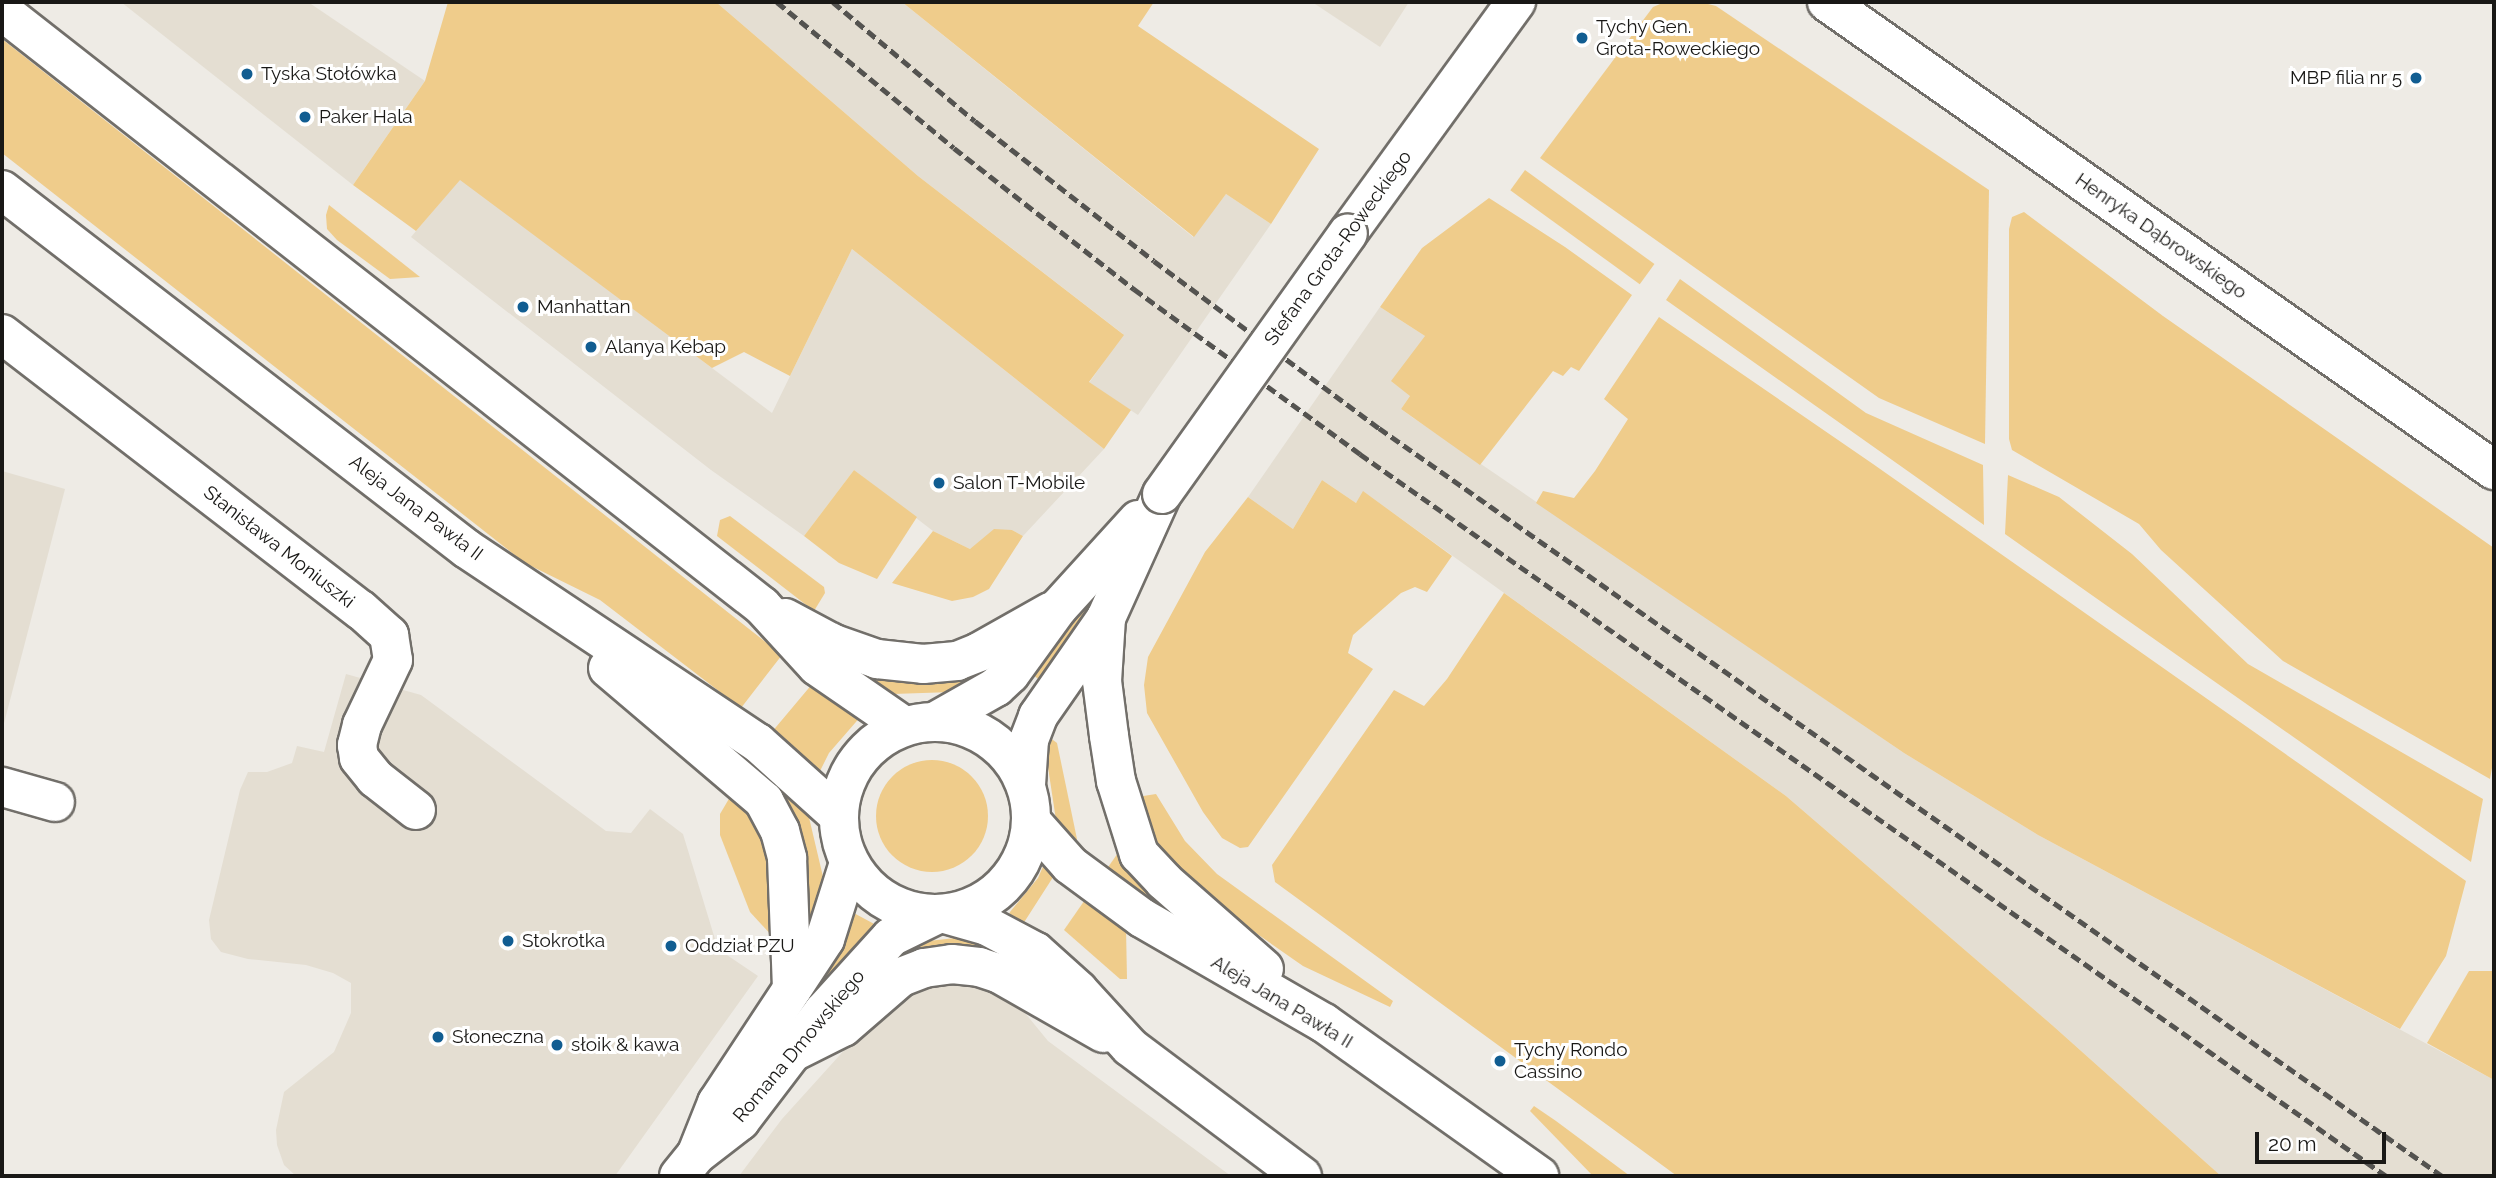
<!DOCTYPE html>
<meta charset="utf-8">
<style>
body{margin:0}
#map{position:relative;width:2496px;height:1178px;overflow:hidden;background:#eeebe5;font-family:Raleway,sans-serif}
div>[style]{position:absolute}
.built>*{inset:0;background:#e4ded2}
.green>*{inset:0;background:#efcc8b;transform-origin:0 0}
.round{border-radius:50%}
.roads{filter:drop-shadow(2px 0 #726f6a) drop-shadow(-2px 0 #726f6a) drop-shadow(0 2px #726f6a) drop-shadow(0 -2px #726f6a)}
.minor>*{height:38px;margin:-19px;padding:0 19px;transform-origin:19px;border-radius:19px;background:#fff}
.minor>.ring{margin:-19px;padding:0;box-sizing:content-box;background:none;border:38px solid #fff;border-radius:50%}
.rail>*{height:5px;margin-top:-2.5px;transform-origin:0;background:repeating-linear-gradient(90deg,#545350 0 10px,transparent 0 15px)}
.bridges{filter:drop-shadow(2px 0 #726f6a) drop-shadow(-2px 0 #726f6a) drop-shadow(0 2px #726f6a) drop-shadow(0 -2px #726f6a)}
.minor-bridge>*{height:38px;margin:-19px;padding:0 19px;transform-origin:19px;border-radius:19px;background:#fff}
.dots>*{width:19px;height:19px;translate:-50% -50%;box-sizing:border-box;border:4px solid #fff;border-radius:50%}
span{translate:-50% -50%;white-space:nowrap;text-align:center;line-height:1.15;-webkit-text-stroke:6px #fff;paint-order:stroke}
.poi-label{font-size:19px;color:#191816}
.left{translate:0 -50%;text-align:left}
.right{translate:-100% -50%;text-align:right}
.street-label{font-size:19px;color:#191816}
.frame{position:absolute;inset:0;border:4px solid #191816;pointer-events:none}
.scale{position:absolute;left:2255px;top:1132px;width:131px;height:32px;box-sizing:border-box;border:4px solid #191816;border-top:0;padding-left:9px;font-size:21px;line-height:24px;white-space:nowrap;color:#191816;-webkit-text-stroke:5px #fff;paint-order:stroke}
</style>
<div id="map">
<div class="built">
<i style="clip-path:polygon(121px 2px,308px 2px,425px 81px,353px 185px)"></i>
<i style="clip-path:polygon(716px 2px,902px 2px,1193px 237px,1226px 194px,1271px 224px,1138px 415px,1089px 383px,1123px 334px,918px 176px)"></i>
<i style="clip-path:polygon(1312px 2px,1409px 2px,1380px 47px)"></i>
<i style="clip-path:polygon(460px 179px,772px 413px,852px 249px,1104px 449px,1023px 536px,1012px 530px,970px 549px,933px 531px,854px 470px,804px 536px,711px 470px,411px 237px)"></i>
<i style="clip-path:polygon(1380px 307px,1425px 336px,1410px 396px,1401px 409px,1412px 417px,1904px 753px,2038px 835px,2494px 1080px,2494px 1176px,2221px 1176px,2052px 1025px,1786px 796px,1364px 492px,1356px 503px,1322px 480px,1293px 529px,1248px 497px)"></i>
<i style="clip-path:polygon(2px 471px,65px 489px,2px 731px)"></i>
<i style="clip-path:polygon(346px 674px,421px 695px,606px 831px,631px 833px,650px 809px,683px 834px,718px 949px,758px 976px,615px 1176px,296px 1176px,284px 1165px,277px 1145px,276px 1130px,284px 1092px,334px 1052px,351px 1013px,351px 983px,333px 973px,306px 965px,248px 959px,221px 952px,211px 939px,209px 920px,240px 790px,248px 772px,267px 772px,292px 763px,297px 746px,324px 752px)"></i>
<i style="clip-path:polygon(931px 986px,973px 986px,987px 990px,1021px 1008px,1048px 1041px,1231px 1176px,739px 1176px,782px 1119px,886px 1004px)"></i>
</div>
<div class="green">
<i style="clip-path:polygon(448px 2px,716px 2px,918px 176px,1124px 335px,1089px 382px,1131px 410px,1104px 449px,852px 249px,790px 376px,744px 352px,712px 368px,460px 180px,416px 231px,353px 185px,425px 81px)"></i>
<i style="clip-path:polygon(902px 2px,1154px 2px,1138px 26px,1319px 149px,1271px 224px,1226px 194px,1194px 237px)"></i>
<i style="clip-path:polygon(1665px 2px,1700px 2px,1716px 6px,1989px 190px,1985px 444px,1879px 398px,1540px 158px,1653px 7px)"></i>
<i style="clip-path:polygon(2px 39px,782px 655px,741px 708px,600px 600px,525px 563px,2px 153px)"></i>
<i style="left:1525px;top:170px;width:160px;height:25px;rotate:36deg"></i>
<i style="clip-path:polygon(1489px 198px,1565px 247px,1632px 295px,1579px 371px,1571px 367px,1563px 376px,1553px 371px,1480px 465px,1401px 409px,1410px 396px,1391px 381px,1425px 336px,1380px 307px,1422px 248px)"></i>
<i style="clip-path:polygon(329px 205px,420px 277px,390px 279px,337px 240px,327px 229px,326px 215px)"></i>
<i style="clip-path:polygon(2024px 212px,2163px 316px,2494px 548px,2494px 757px,2490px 779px,2283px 661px,2161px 550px,2139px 524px,2012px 450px,2009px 439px,2009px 229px,2012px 217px)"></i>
<i style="clip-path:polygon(1680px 279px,1866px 413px,1983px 465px,1984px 525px,1666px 300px)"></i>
<i style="clip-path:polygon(1659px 317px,1873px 464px,2466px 881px,2446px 956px,2400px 1029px,2038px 835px,1904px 753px,1536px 503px,1543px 491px,1574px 498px,1595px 471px,1628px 419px,1604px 399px)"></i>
<i style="clip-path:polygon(854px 470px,917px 517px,877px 579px,839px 563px,804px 536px)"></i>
<i style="clip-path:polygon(2008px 475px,2059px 497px,2132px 554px,2248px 664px,2483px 799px,2471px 862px,2005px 534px)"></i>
<i style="clip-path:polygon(1322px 480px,1356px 503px,1363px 491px,1452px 556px,1427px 592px,1415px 587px,1401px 593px,1353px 635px,1348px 653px,1373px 669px,1248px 847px,1240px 848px,1222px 838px,1203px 812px,1147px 713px,1144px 685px,1148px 657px,1205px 552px,1248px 497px,1293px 529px)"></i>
<i style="clip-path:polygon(730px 516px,824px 587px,825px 593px,814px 611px,717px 536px,720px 520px)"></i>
<i style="clip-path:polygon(994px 529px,1012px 530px,1023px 536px,989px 589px,973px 597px,952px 601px,892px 583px,933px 531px,970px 549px)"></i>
<i style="clip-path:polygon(1088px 589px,1101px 593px,1042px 682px,1028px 671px)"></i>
<i style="clip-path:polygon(1504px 593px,1786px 796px,2052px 1025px,2221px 1176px,1677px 1176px,1275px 882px,1272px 865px,1394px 690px,1424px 706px,1447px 679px)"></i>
<i style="clip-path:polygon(849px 670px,957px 673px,975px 684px,952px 692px,893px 694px,872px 687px)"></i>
<i style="clip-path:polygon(813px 683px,862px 715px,829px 753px,818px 775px,771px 733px)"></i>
<i style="clip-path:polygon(1049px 737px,1057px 743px,1077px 839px,1074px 848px,1056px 820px,1046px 754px)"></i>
<i style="clip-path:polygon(757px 758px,807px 809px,824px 881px,809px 933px,751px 769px)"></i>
<i class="round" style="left:876px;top:760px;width:112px;height:112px"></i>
<i style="clip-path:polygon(733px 792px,768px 833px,774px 938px,750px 912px,720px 835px,720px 814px)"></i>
<i style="clip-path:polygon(1156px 794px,1185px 841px,1217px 874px,1393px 1001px,1390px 1007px,1303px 966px,1173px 875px,1156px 856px,1137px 797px)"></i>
<i style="clip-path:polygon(1120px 850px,1169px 907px,1166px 912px,1104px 873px)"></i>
<i style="clip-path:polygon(1045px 862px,1057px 871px,1023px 924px,1009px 915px,1010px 912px,1038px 878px)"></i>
<i style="clip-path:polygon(1089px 894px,1126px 928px,1127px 979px,1120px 979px,1064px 930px)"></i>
<i style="clip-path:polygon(850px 911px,878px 926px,853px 949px,830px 981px,819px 975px)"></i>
<i style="clip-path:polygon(973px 936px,996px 942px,1000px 960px,881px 971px,902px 944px)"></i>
<i style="clip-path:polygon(2469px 971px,2494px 971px,2494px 1080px,2427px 1043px)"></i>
<i style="clip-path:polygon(1534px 1106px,1556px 1121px,1630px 1176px,1593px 1176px,1530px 1111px)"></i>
</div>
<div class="roads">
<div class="minor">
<i style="left:1827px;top:2px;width:815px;rotate:35.06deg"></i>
<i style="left:2px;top:11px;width:965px;rotate:38.06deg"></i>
<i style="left:762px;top:606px;width:81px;rotate:47.5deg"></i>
<i style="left:817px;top:666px;width:106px;rotate:34.6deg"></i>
<i style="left:2px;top:190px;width:587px;rotate:37.67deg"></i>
<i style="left:467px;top:549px;width:350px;rotate:33.7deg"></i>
<i style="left:758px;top:743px;width:108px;rotate:42deg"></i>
<i style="left:1348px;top:233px;width:286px;rotate:-54deg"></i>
<i style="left:2px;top:334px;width:453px;rotate:37.6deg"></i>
<i style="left:361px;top:610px;width:38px;rotate:42deg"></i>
<i style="left:389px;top:635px;width:25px;rotate:81deg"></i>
<i style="left:393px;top:660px;width:72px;rotate:115.5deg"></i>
<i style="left:362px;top:725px;width:21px;rotate:104deg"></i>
<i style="left:357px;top:745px;width:13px;rotate:81deg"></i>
<i style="left:359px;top:758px;width:26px;rotate:51deg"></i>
<i style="left:375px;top:778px;width:52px;rotate:38deg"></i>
<i style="left:785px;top:618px;width:55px;rotate:28deg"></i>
<i style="left:834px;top:644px;width:46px;rotate:19.2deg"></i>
<i style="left:877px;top:659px;width:46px;rotate:6.2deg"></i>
<i style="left:923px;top:664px;width:34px;rotate:-5deg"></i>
<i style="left:957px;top:661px;width:24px;rotate:-22deg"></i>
<i style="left:979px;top:652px;width:81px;rotate:-29.4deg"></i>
<i style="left:1106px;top:618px;width:63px;rotate:93.6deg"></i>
<i style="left:1102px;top:681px;width:55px;rotate:82.7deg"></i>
<i style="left:1109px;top:736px;width:46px;rotate:81.2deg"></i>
<i style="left:1116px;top:781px;width:77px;rotate:72.5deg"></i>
<i style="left:1139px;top:854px;width:37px;rotate:47deg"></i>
<i style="left:1164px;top:881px;width:133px;rotate:41.3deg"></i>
<i style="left:608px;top:668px;width:205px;rotate:40.4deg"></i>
<i style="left:764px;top:801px;width:34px;rotate:62deg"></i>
<i style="left:780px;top:831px;width:28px;rotate:75deg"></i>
<i style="left:787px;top:858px;width:131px;rotate:87.8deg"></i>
<i style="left:936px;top:721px;width:69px;rotate:-29.5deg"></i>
<i style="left:996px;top:687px;width:19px;rotate:-43deg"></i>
<i style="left:1010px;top:674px;width:82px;rotate:-54deg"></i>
<i style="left:1058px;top:608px;width:119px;rotate:-47.7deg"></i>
<i class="ring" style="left:839px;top:722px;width:154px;height:154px"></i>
<i style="left:1026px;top:785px;width:45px;rotate:-86.2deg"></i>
<i style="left:1029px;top:740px;width:26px;rotate:-69deg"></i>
<i style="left:1038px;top:716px;width:119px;rotate:-55.2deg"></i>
<i style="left:1106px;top:618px;width:136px;rotate:-65.7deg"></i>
<i style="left:2px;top:787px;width:55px;rotate:15.8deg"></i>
<i style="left:1032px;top:822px;width:57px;rotate:48.5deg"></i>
<i style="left:1070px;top:865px;width:89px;rotate:36.4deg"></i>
<i style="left:1142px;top:918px;width:210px;rotate:30deg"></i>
<i style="left:1324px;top:1023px;width:264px;rotate:35.4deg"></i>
<i style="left:945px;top:914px;width:44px;rotate:15.9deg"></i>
<i style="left:987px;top:926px;width:55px;rotate:28deg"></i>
<i style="left:1036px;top:952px;width:57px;rotate:42.1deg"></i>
<i style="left:1078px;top:990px;width:77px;rotate:47.6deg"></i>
<i style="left:1130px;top:1047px;width:215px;rotate:36.9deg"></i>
<i style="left:791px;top:1053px;width:58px;rotate:-26.6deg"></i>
<i style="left:843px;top:1027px;width:77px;rotate:-40.8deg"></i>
<i style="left:901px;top:977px;width:25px;rotate:-21deg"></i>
<i style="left:924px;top:968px;width:28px;rotate:-8deg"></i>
<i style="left:952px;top:964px;width:27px;rotate:6deg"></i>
<i style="left:979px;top:967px;width:20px;rotate:18deg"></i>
<i style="left:998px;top:973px;width:121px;rotate:29.7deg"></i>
<i style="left:697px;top:1153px;width:54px;rotate:-68.2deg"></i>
<i style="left:717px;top:1103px;width:196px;rotate:-56.6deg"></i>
<i style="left:825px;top:939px;width:80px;rotate:-72.5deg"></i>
<i style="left:679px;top:1176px;width:27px;rotate:-51deg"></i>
<i style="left:696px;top:1155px;width:56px;rotate:-37.7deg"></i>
<i style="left:740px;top:1121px;width:137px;rotate:-52.7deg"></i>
<i style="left:823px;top:1012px;width:101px;rotate:-47.8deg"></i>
<i style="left:891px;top:937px;width:50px;rotate:-26.1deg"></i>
</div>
</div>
<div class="rail">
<i style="left:777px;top:2px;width:229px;rotate:39.5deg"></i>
<i style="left:954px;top:148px;width:229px;rotate:38.1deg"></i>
<i style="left:1134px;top:289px;width:280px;rotate:36.1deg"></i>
<i style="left:1360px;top:454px;width:1255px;rotate:35.13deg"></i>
<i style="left:833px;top:2px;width:185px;rotate:40deg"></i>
<i style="left:975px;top:121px;width:227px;rotate:38deg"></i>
<i style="left:1154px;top:261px;width:280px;rotate:36.6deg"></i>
<i style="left:1379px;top:428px;width:1300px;rotate:35.13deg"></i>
</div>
<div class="bridges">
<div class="minor-bridge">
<i style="left:1162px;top:494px;width:320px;rotate:-54.5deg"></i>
</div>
</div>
<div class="dots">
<i style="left:1582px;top:38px;background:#115d91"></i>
<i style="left:247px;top:74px;background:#115d91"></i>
<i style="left:2416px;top:78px;background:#115d91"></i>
<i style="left:305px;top:117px;background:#115d91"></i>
<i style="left:523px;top:307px;background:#115d91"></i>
<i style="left:591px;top:347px;background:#115d91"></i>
<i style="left:939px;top:483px;background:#115d91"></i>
<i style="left:508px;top:941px;background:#115d91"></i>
<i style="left:671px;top:946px;background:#115d91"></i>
<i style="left:438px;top:1037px;background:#115d91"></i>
<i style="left:557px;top:1045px;background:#115d91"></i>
<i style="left:1500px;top:1061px;background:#115d91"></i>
</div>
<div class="poi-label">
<span class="left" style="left:1596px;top:38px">Tychy Gen.<br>Grota-Roweckiego</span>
<span class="left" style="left:261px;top:74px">Tyska Stołówka</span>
<span class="right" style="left:2402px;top:78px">MBP filia nr 5</span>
<span class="left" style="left:319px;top:117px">Paker Hala</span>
<span class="left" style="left:537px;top:307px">Manhattan</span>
<span class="left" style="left:605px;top:347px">Alanya Kebap</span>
<span class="left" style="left:953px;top:483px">Salon T-Mobile</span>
<span class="left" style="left:522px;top:941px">Stokrotka</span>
<span class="left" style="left:685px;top:946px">Oddział PZU</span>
<span class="left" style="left:452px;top:1037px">Słoneczna</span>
<span class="left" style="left:571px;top:1045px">słoik &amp; kawa</span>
<span class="left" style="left:1514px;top:1061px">Tychy Rondo<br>Cassino</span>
</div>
<div class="street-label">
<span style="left:2161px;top:236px;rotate:35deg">Henryka Dąbrowskiego</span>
<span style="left:1338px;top:248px;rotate:-54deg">Stefana Grota-Roweckiego</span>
<span style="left:416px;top:508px;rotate:37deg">Aleja Jana Pawła II</span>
<span style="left:279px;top:547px;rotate:38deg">Stanisława Moniuszki</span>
<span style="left:1282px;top:1002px;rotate:31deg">Aleja Jana Pawła II</span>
<span style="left:799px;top:1046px;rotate:-50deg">Romana Dmowskiego</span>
</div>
<div class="frame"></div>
<div class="scale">20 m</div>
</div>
